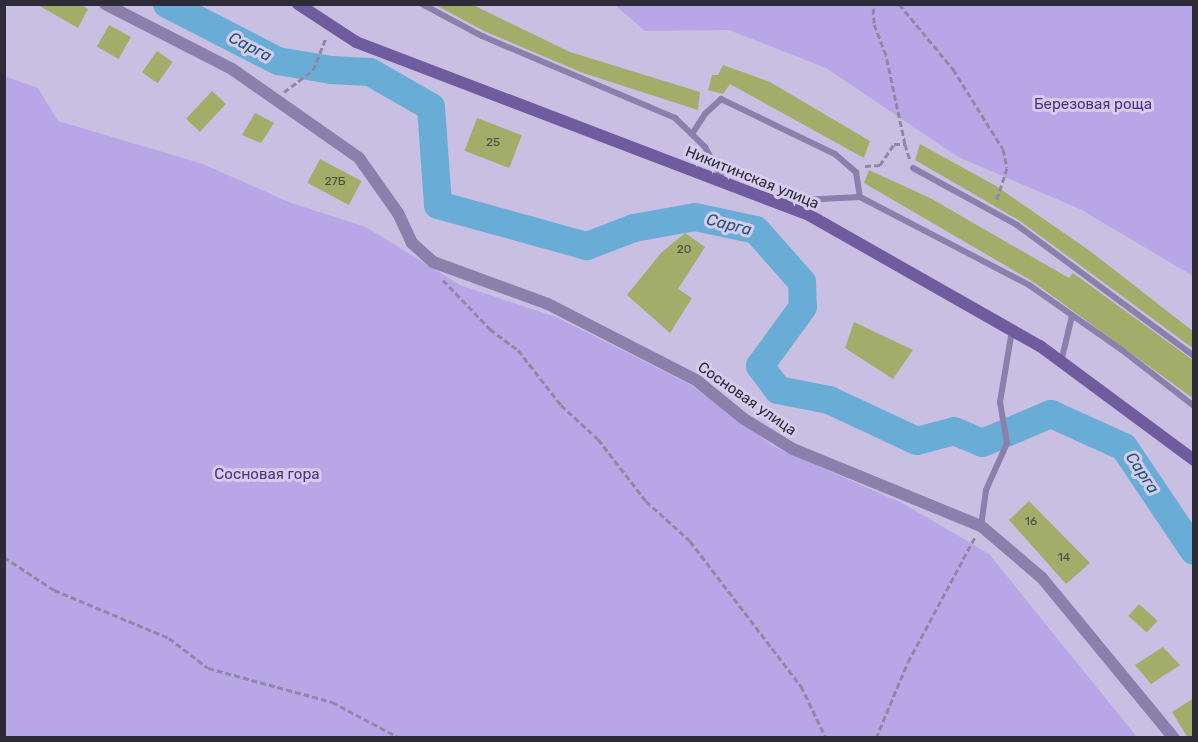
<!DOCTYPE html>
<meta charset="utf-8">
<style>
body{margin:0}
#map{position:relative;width:1198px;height:742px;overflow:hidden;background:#c8bfe3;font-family:Rubik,sans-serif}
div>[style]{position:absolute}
.green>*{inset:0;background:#b8a7e6}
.river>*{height:28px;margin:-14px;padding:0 14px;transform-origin:14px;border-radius:14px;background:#69add6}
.building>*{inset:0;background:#a2ad69;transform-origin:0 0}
.path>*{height:3px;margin-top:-1.5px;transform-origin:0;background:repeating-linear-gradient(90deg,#8f88a4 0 6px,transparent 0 9px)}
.lane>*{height:6px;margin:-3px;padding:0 3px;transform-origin:3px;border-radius:3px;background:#8b7fac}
.street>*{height:12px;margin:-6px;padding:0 6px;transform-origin:6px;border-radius:6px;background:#8b7fac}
.secondary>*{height:12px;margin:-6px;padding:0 6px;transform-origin:6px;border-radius:6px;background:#6f5c9e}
span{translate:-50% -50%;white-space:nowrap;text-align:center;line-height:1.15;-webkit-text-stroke:6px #d5ccf0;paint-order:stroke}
.number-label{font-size:12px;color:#4b4c45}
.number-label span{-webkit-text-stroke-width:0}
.park-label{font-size:15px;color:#4d337d}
.street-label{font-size:15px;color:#2e2b39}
.water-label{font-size:16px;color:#215572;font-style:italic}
.frame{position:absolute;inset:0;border:6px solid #2e2b39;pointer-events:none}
</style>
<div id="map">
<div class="green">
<i style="clip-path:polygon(615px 5px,1193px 5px,1193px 276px,1080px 209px,958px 157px,826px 68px,729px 30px,645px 31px)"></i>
<i style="clip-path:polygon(4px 76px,38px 88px,58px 121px,203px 164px,291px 203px,366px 227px,460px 285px,556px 317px,691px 385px,773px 446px,904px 504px,989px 554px,1137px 737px,5px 737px)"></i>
</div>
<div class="river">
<i style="left:167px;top:4px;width:125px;rotate:27.2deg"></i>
<i style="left:278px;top:61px;width:54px;rotate:9.6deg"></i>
<i style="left:331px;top:70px;width:39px;rotate:3deg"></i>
<i style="left:370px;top:72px;width:70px;rotate:29.8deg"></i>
<i style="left:431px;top:107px;width:98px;rotate:85.9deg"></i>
<i style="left:438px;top:205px;width:155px;rotate:15.4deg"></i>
<i style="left:587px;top:246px;width:50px;rotate:-21deg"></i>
<i style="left:634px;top:228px;width:62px;rotate:-10.2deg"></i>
<i style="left:695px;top:217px;width:62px;rotate:12deg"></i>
<i style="left:756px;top:230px;width:69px;rotate:48.5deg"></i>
<i style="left:802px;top:282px;width:25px;rotate:88deg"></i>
<i style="left:803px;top:307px;width:73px;rotate:126.1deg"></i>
<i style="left:760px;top:366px;width:30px;rotate:53deg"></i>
<i style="left:778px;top:390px;width:52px;rotate:11.1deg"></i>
<i style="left:829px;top:400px;width:97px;rotate:25deg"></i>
<i style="left:917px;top:441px;width:38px;rotate:-15deg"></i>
<i style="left:954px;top:431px;width:30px;rotate:23deg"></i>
<i style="left:982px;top:443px;width:75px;rotate:-22.8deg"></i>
<i style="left:1051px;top:414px;width:80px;rotate:24.3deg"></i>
<i style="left:1124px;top:447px;width:125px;rotate:56.1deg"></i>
</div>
<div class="building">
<i style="clip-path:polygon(36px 4px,80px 4px,88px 9px,78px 28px)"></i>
<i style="clip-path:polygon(434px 4px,471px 4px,570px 52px,700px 92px,698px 110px,583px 73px,484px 31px)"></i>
<i style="left:109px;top:25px;width:25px;height:25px;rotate:29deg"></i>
<i style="left:157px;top:51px;width:19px;height:26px;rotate:35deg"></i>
<i style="clip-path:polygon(723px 65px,770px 82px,870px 141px,864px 158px,730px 84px,723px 94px,708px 90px,712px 75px,718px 75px)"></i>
<i style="left:212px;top:91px;width:19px;height:38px;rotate:43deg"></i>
<i style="clip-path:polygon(255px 113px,274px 123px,261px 143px,242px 135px)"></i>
<i style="left:477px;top:118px;width:48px;height:35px;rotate:21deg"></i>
<i style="clip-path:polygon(920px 144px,996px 186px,1090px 251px,1194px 332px,1194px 349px,1020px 221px,915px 160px)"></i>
<i style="left:320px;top:159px;width:47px;height:27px;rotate:28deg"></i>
<i style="clip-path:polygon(869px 170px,930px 198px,1069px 278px,1073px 273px,1194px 361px,1194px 399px,1032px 281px,864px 183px)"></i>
<i style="clip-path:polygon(685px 233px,705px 247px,678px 289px,692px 298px,670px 333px,627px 295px,661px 253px)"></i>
<i style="clip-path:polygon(854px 322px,913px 350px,893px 379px,845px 348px)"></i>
<i style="clip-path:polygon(1029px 501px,1090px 563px,1066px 584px,1009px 520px)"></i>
<i style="left:1139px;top:604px;width:25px;height:16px;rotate:42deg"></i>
<i style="clip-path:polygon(1163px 647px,1180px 665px,1151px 684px,1135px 665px)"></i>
<i style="clip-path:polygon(1194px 698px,1194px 738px,1188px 738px,1172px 712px)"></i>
</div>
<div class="path">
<i style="left:899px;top:4px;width:85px;rotate:50.3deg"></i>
<i style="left:953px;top:69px;width:94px;rotate:58deg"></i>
<i style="left:1003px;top:149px;width:19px;rotate:78deg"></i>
<i style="left:1007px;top:168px;width:36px;rotate:108deg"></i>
<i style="left:284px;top:92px;width:36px;rotate:-37deg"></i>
<i style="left:313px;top:70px;width:35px;rotate:-68deg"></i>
<i style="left:905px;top:144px;width:17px;rotate:73deg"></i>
<i style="left:865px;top:166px;width:15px;rotate:-4deg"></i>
<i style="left:880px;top:165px;width:25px;rotate:-56deg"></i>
<i style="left:894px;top:144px;width:11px"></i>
<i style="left:905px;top:144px;width:91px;rotate:-102.1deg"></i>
<i style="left:886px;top:55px;width:34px;rotate:-111deg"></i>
<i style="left:874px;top:23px;width:19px;rotate:-93deg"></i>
<i style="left:443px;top:280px;width:68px;rotate:46.2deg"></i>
<i style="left:490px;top:329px;width:35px;rotate:37deg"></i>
<i style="left:518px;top:350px;width:70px;rotate:52deg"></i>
<i style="left:561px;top:405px;width:50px;rotate:42.6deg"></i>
<i style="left:598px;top:439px;width:78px;rotate:52.3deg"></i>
<i style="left:646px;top:501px;width:59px;rotate:42.3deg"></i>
<i style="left:690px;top:541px;width:183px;rotate:52.6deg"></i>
<i style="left:801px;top:686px;width:58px;rotate:64.3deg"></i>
<i style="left:4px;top:557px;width:60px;rotate:33.4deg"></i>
<i style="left:54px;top:590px;width:125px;rotate:22.7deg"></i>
<i style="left:169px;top:638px;width:49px;rotate:37.6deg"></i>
<i style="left:208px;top:668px;width:129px;rotate:15.3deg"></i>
<i style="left:332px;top:702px;width:77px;rotate:27.9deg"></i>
<i style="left:876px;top:738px;width:82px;rotate:-67.2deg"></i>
<i style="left:908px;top:662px;width:142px;rotate:-61.8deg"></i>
</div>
<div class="lane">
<i style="left:422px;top:4px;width:68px;rotate:28.1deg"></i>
<i style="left:482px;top:36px;width:210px;rotate:23deg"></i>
<i style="left:675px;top:118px;width:42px;rotate:44deg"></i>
<i style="left:705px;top:147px;width:38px;rotate:61deg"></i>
<i style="left:692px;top:134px;width:24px;rotate:-57deg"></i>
<i style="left:705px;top:114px;width:22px;rotate:-43deg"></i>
<i style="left:721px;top:99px;width:127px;rotate:25.8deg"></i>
<i style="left:835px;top:154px;width:28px;rotate:41deg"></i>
<i style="left:856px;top:172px;width:25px;rotate:81deg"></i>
<i style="left:913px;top:168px;width:119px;rotate:28.7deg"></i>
<i style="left:1017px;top:225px;width:220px;rotate:36.5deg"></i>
<i style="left:781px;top:201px;width:79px;rotate:-2.9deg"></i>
<i style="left:860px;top:197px;width:191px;rotate:27.5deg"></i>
<i style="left:1029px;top:285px;width:113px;rotate:35deg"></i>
<i style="left:1122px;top:350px;width:91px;rotate:37.9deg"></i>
<i style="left:1061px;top:362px;width:47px;rotate:-76.6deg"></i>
<i style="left:981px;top:526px;width:36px;rotate:-82deg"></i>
<i style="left:986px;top:490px;width:51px;rotate:-65.9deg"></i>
<i style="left:1007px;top:443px;width:42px;rotate:-99.7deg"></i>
<i style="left:1000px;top:402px;width:73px;rotate:-80.5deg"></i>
</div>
<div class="street">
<i style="left:105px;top:4px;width:143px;rotate:27.1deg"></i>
<i style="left:232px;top:69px;width:155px;rotate:35deg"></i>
<i style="left:359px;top:158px;width:67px;rotate:54.7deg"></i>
<i style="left:398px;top:213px;width:33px;rotate:65deg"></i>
<i style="left:412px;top:243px;width:28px;rotate:42deg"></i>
<i style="left:433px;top:262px;width:122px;rotate:20.1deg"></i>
<i style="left:548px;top:304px;width:166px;rotate:27.2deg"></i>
<i style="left:696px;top:380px;width:62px;rotate:39.1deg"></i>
<i style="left:744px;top:419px;width:57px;rotate:31.5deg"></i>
<i style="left:793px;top:449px;width:203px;rotate:22.3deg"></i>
<i style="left:981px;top:526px;width:80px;rotate:40.4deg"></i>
<i style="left:1042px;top:578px;width:207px;rotate:50.5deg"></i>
</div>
<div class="secondary">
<i style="left:298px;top:4px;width:69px;rotate:33.2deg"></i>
<i style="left:356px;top:42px;width:485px;rotate:20.9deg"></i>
<i style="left:809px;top:215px;width:266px;rotate:29.6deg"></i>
<i style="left:1040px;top:346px;width:192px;rotate:36.5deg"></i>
</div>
<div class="number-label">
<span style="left:493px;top:143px">25</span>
<span style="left:335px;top:182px">27Б</span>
<span style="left:684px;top:250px">20</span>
<span style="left:1031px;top:522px">16</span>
<span style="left:1064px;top:558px">14</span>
</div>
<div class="park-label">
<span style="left:1093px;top:105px">Березовая роща</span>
<span style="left:267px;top:475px">Сосновая гора</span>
</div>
<div class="street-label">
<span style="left:752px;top:178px;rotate:22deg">Никитинская улица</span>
<span style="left:747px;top:399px;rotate:35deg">Сосновая улица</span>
</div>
<div class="water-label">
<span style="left:250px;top:47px;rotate:27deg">Сарга</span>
<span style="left:729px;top:225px;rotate:14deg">Сарга</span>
<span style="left:1142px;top:473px;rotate:56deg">Сарга</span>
</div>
<div class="frame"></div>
</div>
